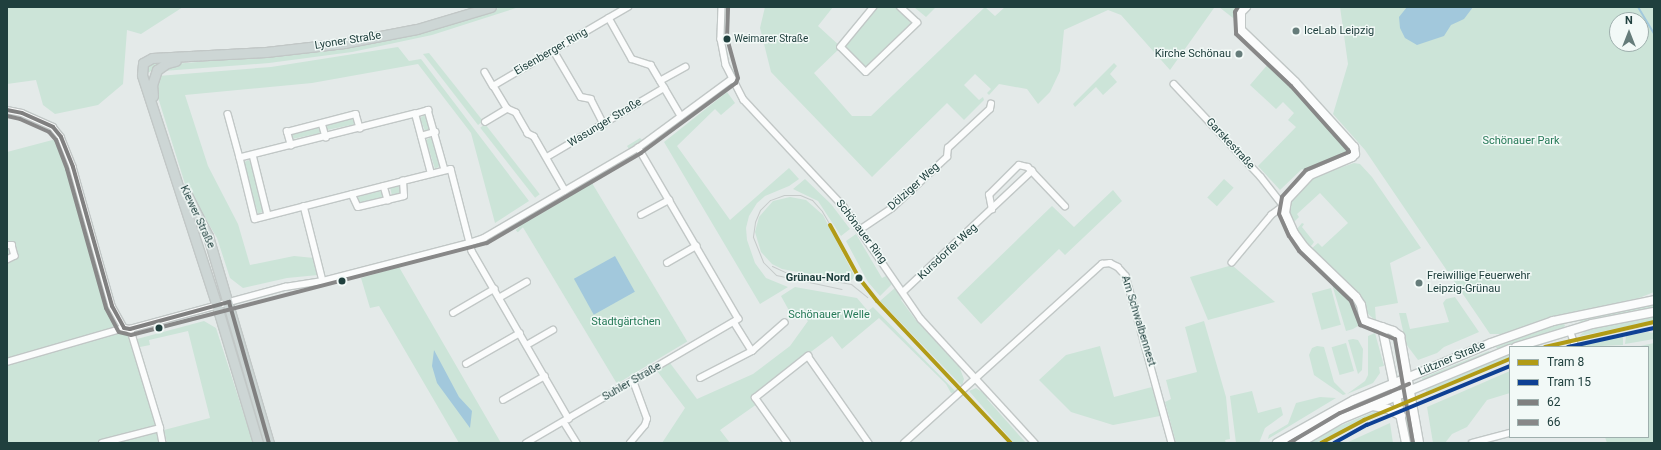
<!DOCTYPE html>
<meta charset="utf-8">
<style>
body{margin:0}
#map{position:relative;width:1661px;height:450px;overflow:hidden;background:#e4eae9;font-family:Roboto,sans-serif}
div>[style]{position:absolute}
.green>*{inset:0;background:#cce4d8;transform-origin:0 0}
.water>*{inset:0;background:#a2c8dc;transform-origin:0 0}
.stream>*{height:2px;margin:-1px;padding:0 1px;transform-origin:1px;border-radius:1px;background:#a2c8dc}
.roads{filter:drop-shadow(1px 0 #c1c7c6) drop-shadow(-1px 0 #c1c7c6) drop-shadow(0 1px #c1c7c6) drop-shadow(0 -1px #c1c7c6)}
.street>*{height:5.5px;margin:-2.75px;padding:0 2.75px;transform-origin:2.75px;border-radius:2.75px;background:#fbfcfc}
.secondary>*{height:8px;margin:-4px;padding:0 4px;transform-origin:4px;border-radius:4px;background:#fbfcfc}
.primary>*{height:9px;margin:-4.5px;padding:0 4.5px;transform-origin:4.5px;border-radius:4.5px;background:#cdd6d5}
.tram>*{height:1px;margin:-0.5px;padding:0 0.5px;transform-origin:0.5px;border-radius:0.5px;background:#c6cbca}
.bus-1>*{height:4px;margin:-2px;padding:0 2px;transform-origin:2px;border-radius:2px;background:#808080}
.bus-2>*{height:4px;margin:-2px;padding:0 2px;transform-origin:2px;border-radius:2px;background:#888}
.tram-1>*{height:4px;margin:-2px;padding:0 2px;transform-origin:2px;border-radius:2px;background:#b19b16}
.tram-2>*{height:4px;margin:-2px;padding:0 2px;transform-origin:2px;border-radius:2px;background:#0e4094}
.dots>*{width:11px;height:11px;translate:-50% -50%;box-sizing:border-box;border:2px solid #f2f9f7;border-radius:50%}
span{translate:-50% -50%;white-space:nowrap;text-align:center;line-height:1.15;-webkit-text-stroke:3px #f2f9f7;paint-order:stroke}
.bus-label{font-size:10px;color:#20403e}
.left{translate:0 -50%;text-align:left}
.poi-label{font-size:11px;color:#20403e}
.right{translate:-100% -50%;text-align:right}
.street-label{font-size:11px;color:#20403e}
.park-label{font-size:11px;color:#277a58}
.stop-label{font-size:11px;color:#20403e;font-weight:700}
.frame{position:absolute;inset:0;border:8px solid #20403e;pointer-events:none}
.legend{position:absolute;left:1509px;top:346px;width:140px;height:92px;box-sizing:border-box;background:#f2f9f7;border:1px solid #9eafad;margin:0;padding:5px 7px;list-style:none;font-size:12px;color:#20403e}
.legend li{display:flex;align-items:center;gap:8px;height:20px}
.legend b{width:20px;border:1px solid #9eafad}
.north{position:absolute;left:1609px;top:12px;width:40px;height:40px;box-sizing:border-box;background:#f2f9f7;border:1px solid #9eafad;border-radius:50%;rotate:0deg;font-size:11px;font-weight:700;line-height:16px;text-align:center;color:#20403e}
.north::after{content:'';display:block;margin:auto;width:14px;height:18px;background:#657c7a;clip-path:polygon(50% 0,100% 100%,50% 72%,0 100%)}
</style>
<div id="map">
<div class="green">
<i style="clip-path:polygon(7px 7px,183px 7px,141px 34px,127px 30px,123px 84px,98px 105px,55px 114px,43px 105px,36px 80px,7px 84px)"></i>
<i style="clip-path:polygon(502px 7px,519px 7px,432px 35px,352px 52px,269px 63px,163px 71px,174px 64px,293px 54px,372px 42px)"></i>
<i style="clip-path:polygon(765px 7px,833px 7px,818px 26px,841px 47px,874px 7px,900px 7px,917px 23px,866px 72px,841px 47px,814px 73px,852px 116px,871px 116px,985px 7px,995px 16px,1005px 7px,1214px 8px,1170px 70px,1121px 15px,1108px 10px,1064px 30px,1060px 71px,1050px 92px,1038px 104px,1027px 89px,999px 84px,989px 95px,987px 93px,991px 89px,975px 74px,964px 85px,979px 100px,983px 97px,984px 100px,964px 120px,947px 103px,872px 177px,771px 72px,760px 28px)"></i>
<i style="clip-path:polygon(914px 7px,936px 7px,926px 17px)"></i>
<i style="clip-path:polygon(1219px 7px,1240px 7px,1233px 18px)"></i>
<i style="clip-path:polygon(evenodd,1340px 7px,1654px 7px,1654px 292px,1639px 298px,1557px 317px,1503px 334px,1490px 334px,1365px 150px,1333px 114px,1348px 64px,1340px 7px,1617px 20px,1641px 20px,1641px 44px,1617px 44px,1617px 20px)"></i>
<i style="clip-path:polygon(398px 47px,409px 61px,421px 59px,529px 201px,495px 223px,471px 133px,418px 64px,312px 83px,185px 95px,208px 166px,238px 224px,250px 265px,294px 256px,314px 258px,318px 275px,287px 278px,243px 288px,239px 285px,230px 278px,217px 238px,185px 184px,156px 91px,158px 76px,271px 67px)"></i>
<i style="clip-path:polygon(429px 53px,483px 121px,478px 125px,423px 54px)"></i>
<i style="clip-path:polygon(167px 59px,155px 66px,150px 72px,145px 73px,149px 62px)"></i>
<i style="clip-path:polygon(1114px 63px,1117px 66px,1110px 74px,1117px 82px,1103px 95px,1096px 87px,1075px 107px,1073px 104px)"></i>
<i style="clip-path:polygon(1269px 63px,1293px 85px,1344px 143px,1347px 151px,1346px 155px,1321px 162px,1306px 171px,1302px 169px,1280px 190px,1258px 166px,1296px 127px,1288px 120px,1294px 113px,1283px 102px,1276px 109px,1250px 85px)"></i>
<i style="clip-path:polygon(727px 92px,735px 103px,721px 115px,715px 109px,677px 146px,730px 220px,789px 168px,799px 179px,789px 186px,765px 196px,757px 203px,749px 216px,746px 228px,747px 240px,755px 263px,766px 278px,788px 287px,760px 304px,664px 142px)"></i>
<i style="clip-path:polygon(426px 114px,432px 128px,425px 131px,420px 118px)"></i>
<i style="clip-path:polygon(354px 117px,356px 124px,327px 130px,326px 124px)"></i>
<i style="left:485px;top:124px;width:89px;height:6px;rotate:52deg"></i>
<i style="clip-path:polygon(320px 126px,321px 133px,292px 139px,291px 134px)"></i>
<i style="clip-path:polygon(433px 136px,441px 165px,435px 169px,426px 140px)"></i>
<i style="clip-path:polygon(60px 138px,112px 306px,124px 328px,130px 329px,163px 443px,7px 443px,7px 152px)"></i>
<i style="clip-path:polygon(640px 138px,643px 141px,629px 149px,627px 146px)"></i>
<i style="clip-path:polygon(248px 160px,251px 162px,264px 211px,258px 214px,243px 163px)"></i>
<i style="clip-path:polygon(1354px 163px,1360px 164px,1372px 177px,1421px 248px,1390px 263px,1398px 303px,1375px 307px,1376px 321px,1367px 313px,1362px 299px,1311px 249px,1318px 243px,1322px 247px,1348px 223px,1320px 193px,1297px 214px,1299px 217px,1295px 221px,1290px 221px,1288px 215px,1293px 196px,1316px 176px)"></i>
<i style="clip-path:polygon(607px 169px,608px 171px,544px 209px,542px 207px)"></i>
<i style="clip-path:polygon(805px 179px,831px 204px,850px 229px,841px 236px,818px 201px,793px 189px)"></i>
<i style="left:1224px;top:179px;width:13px;height:25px;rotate:42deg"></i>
<i style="left:592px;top:183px;width:185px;height:82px;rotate:59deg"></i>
<i style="left:400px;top:186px;width:9px;height:10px;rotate:77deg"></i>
<i style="clip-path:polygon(1113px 190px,1122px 201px,1065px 255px,1059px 249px,981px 324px,957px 298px,1052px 206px,1074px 227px)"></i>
<i style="clip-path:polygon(381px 191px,384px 199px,358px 204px,357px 197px)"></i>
<i style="clip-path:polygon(790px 197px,806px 200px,823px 215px,855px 277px,849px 282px,782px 269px,772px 264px,761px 252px,755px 232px,759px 217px,773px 201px)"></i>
<i style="left:537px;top:209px;width:3px;height:30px;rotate:45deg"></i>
<i style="clip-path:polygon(1302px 223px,1304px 224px,1302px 227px,1314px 242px,1312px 245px,1309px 247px,1296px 230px)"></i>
<i style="clip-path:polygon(856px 234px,882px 278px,886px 276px,892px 284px,880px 296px,868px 282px,846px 241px)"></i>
<i style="clip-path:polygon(1229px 266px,1233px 266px,1275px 302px,1208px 320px,1190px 277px)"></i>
<i style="clip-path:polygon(399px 267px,501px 443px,459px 443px,379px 306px,370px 308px,361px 278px)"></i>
<i style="clip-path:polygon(1331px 281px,1355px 305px,1358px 316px,1358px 326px,1353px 329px,1346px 331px)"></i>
<i style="clip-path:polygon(795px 287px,857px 298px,868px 311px,873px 307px,956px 392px,951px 393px,946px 384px,879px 318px,842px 349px,832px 336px,751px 397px,757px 404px,720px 430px,730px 443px,662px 443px,685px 408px,657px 371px,670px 363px,697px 399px,753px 374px,790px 346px,808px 321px,797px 312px,792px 316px,781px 296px)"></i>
<i style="clip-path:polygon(896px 287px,903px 298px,901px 300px,915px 319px,959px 366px,964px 379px,962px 386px,880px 301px)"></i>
<i style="left:1331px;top:288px;width:38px;height:20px;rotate:75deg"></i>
<i style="clip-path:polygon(1455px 297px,1479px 332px,1444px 347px,1437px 353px,1418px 360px,1406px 344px,1399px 313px,1406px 313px,1410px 329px,1449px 322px,1443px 303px,1446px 299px)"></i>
<i style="clip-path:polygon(1654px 303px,1654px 309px,1577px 324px,1582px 320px)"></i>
<i style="clip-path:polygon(1654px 315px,1654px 321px,1579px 336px,1589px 328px)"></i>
<i style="clip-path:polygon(204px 321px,216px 328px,253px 443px,167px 443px,164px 430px,210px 418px,188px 331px,149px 340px,150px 345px,140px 347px,137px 339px)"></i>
<i style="clip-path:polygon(1204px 321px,1226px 397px,1230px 439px,1225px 440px,1226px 443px,1176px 443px,1165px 402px,1171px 399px,1166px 380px,1197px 372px,1185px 327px)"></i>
<i style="clip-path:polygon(1562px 322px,1565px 325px,1564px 328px,1498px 350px,1496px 347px)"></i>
<i style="clip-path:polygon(1647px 332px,1654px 333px,1654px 339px,1625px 344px,1626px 336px)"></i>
<i style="clip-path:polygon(1375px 333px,1384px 366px,1379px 367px,1380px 373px,1373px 383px,1347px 394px,1365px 381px,1368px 375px,1368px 336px)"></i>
<i style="clip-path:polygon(1623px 334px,1623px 345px,1579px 347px,1578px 344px)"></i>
<i style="clip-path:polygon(1392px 335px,1395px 336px,1400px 362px,1397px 363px)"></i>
<i style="clip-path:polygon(1353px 339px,1358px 340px,1363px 349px,1362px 370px,1358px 374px,1348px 340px)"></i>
<i style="left:1346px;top:343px;width:29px;height:15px;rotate:74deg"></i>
<i style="clip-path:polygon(1654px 343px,1654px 443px,1607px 443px,1605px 437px,1648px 437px,1648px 347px,1636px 347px)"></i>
<i style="clip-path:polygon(1100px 346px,1114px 397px,1152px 387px,1160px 416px,1113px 425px,1071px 412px,1039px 380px,1066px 355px)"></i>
<i style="clip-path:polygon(1317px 346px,1324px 347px,1334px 382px,1346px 394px,1343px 395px,1314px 375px,1309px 355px,1312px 348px)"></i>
<i style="clip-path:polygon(1489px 351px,1490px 353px,1423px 381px,1422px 378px)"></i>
<i style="clip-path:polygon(1510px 353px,1510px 358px,1426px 392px,1425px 388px)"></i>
<i style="clip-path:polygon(1510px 371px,1510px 393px,1487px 400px,1467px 427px,1452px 434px,1445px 443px,1433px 443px,1427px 407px)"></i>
<i style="clip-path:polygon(976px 388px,989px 397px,987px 399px,1026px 443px,1014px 443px,969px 391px)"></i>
<i style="clip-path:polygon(1252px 391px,1258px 413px,1281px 407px,1283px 415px,1265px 428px,1259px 443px,1236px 443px,1230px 396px)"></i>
<i style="clip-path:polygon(1380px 392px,1382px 395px,1343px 412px,1293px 443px,1282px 443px,1313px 424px)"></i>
<i style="clip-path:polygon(1320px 397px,1336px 398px,1268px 439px,1269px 435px,1288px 424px,1296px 403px)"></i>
<i style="clip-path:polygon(1376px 411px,1381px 411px,1316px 443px,1306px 443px,1330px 430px)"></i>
<i style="left:1407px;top:416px;width:27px;height:3px;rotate:80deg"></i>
<i style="clip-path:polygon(1390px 423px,1393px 443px,1346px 443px)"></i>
</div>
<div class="water">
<i style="clip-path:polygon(1407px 7px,1473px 7px,1464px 19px,1451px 25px,1444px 36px,1417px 45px,1405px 38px,1400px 28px,1399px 17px)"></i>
<i style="left:615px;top:256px;width:41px;height:47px;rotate:61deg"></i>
<i style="clip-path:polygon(434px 350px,459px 397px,472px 411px,470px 428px,437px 383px,432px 366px)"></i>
</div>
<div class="stream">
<i style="left:1638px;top:7px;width:31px;rotate:59deg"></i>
</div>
<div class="roads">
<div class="street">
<i style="left:722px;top:7px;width:32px;rotate:92deg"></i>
<i style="left:721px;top:39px;width:26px;rotate:79deg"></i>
<i style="left:726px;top:65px;width:39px;rotate:63deg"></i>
<i style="left:744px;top:100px;width:146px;rotate:46.9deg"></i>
<i style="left:844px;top:207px;width:136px;rotate:55.5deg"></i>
<i style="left:921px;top:319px;width:168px;rotate:47.4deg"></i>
<i style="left:874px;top:7px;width:52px;rotate:129.5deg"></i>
<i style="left:841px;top:47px;width:35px;rotate:45deg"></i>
<i style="left:866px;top:72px;width:71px;rotate:-43.9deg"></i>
<i style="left:917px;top:23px;width:23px;rotate:-137deg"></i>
<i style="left:609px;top:18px;width:22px;rotate:-30deg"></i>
<i style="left:554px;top:51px;width:53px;rotate:59.6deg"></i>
<i style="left:581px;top:97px;width:10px;rotate:11deg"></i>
<i style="left:591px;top:99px;width:28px;rotate:63deg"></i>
<i style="left:485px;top:72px;width:16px;rotate:60deg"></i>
<i style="left:660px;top:81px;width:29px;rotate:-29deg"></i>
<i style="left:1174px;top:84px;width:127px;rotate:46.9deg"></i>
<i style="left:1261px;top:177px;width:37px;rotate:52deg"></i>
<i style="left:1284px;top:206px;width:15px;rotate:143deg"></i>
<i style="left:1272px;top:215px;width:62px;rotate:129.8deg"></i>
<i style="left:7px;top:110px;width:15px;rotate:11deg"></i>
<i style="left:22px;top:113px;width:34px;rotate:24deg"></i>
<i style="left:53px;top:127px;width:13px;rotate:51deg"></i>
<i style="left:61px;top:137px;width:32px;rotate:68deg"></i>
<i style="left:73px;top:167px;width:144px;rotate:74.3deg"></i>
<i style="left:112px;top:306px;width:25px;rotate:61deg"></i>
<i style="left:228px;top:114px;width:46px;rotate:74.7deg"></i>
<i style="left:415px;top:114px;width:14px;rotate:-17deg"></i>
<i style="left:428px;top:110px;width:62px;rotate:74.2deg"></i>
<i style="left:485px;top:122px;width:26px;rotate:-31deg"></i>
<i style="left:322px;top:123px;width:15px;rotate:74deg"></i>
<i style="left:421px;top:136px;width:15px;rotate:-16deg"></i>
<i style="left:291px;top:146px;width:15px;rotate:-106deg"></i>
<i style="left:287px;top:132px;width:71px;rotate:-14.6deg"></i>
<i style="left:356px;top:114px;width:15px;rotate:74deg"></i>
<i style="left:253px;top:155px;width:62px;rotate:76deg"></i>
<i style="left:547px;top:157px;width:136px;rotate:-30.5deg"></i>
<i style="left:431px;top:174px;width:62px;rotate:-104.9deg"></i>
<i style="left:415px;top:114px;width:180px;rotate:165.9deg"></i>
<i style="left:240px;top:158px;width:63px;rotate:76.2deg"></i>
<i style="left:255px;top:219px;width:153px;rotate:-14.4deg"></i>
<i style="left:403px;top:181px;width:49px;rotate:-14deg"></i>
<i style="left:451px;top:169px;width:85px;rotate:75.6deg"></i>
<i style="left:472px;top:251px;width:194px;rotate:60deg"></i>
<i style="left:384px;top:186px;width:15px;rotate:74deg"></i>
<i style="left:565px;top:191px;width:62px;rotate:-119.9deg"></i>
<i style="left:534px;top:137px;width:7px;rotate:-153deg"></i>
<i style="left:528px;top:134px;width:24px;rotate:-120deg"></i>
<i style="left:516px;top:113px;width:10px;rotate:-156deg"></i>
<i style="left:507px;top:109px;width:27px;rotate:-121deg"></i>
<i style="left:493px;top:86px;width:134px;rotate:-30.4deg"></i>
<i style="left:609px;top:18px;width:47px;rotate:60.7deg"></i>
<i style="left:632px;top:59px;width:20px;rotate:18deg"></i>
<i style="left:651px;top:65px;width:59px;rotate:59.5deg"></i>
<i style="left:352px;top:194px;width:14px;rotate:65deg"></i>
<i style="left:358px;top:207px;width:47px;rotate:-13.4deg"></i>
<i style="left:404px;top:196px;width:15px;rotate:-94deg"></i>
<i style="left:304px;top:206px;width:77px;rotate:75.8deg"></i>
<i style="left:992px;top:210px;width:15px;rotate:-101deg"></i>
<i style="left:989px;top:195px;width:42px;rotate:-45deg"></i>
<i style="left:1019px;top:165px;width:9px;rotate:13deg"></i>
<i style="left:1028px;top:167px;width:54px;rotate:46.5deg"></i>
<i style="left:641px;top:215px;width:32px;rotate:-28deg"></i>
<i style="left:861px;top:229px;width:37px;rotate:-34deg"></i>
<i style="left:892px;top:208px;width:75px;rotate:-42.8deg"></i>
<i style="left:947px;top:157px;width:9px;rotate:-84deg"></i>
<i style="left:948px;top:148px;width:57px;rotate:-42.9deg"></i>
<i style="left:990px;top:109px;width:5px;rotate:-79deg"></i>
<i style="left:7px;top:245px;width:5px"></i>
<i style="left:12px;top:245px;width:11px;rotate:75deg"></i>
<i style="left:15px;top:256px;width:9px;rotate:153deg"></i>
<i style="left:667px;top:263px;width:34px;rotate:-30deg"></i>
<i style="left:903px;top:292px;width:177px;rotate:-43.2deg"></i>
<i style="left:499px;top:298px;width:32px;rotate:-30deg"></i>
<i style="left:453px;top:313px;width:48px;rotate:-30.3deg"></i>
<i style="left:734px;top:322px;width:34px;rotate:58deg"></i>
<i style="left:1570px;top:330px;width:18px;rotate:71deg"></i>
<i style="left:527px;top:345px;width:30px;rotate:-30deg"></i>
<i style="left:7px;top:362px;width:122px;rotate:-16.2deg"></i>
<i style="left:124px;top:328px;width:6px;rotate:9deg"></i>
<i style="left:130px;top:329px;width:161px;rotate:-15.2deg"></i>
<i style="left:285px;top:287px;width:38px;rotate:-9deg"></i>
<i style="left:323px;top:281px;width:151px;rotate:-14.6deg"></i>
<i style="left:469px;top:243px;width:16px;rotate:-18deg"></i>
<i style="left:484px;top:238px;width:178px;rotate:-30.3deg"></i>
<i style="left:638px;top:148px;width:117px;rotate:-36.3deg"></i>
<i style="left:466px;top:364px;width:62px;rotate:-29.9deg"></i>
<i style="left:700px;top:378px;width:59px;rotate:-27.4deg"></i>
<i style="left:752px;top:351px;width:43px;rotate:-41.2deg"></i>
<i style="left:503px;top:400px;width:48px;rotate:-29.7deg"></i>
<i style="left:564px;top:422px;width:25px;rotate:58deg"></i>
<i style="left:160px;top:428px;width:15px;rotate:79deg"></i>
<i style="left:102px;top:443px;width:60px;rotate:-14.5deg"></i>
<i style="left:160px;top:428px;width:103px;rotate:-106.9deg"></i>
<i style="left:526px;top:443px;width:246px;rotate:-30.3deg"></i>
<i style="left:738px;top:319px;width:198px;rotate:-120.3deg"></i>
<i style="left:630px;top:443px;width:23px;rotate:-50deg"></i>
<i style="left:645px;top:425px;width:6px;rotate:-72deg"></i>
<i style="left:647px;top:419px;width:40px;rotate:-110.2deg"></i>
<i style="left:787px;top:443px;width:55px;rotate:-125.4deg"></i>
<i style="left:755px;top:398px;width:68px;rotate:-38.4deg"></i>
<i style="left:808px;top:356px;width:106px;rotate:55deg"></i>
<i style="left:904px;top:443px;width:267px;rotate:-42.1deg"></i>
<i style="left:1102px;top:264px;width:8px;rotate:-7deg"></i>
<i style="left:1110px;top:263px;width:9px;rotate:27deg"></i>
<i style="left:1118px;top:267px;width:12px;rotate:48deg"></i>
<i style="left:1126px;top:276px;width:173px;rotate:74.6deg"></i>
<i style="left:1472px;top:443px;width:39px;rotate:-15deg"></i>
</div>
<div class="secondary">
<i style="left:1246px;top:7px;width:7px;rotate:135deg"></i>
<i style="left:1241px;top:12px;width:18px;rotate:90deg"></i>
<i style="left:1241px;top:30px;width:75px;rotate:43.9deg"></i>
<i style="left:1295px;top:82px;width:88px;rotate:47.8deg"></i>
<i style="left:1354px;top:147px;width:7px;rotate:82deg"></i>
<i style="left:1355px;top:154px;width:4px;rotate:135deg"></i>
<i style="left:1352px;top:157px;width:46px;rotate:156.8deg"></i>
<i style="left:1310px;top:175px;width:34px;rotate:133deg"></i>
<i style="left:1287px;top:200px;width:13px;rotate:99deg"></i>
<i style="left:1285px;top:213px;width:22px;rotate:66deg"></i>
<i style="left:1294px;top:233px;width:17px;rotate:54deg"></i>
<i style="left:1304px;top:247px;width:72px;rotate:43.9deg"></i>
<i style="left:1356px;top:297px;width:9px;rotate:58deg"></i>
<i style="left:1361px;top:305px;width:16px;rotate:79deg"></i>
<i style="left:1364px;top:321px;width:31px;rotate:19deg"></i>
<i style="left:1393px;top:331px;width:9px;rotate:36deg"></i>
<i style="left:1400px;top:336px;width:109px;rotate:79.9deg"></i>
<i style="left:1382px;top:327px;width:118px;rotate:78.3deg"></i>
<i style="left:1516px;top:347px;width:79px;rotate:-16.8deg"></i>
<i style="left:1592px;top:324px;width:63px;rotate:-11deg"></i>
<i style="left:1373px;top:406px;width:15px;rotate:11deg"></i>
<i style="left:1388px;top:409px;width:15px;rotate:28deg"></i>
<i style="left:1277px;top:443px;width:88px;rotate:-29.2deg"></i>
<i style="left:1354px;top:400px;width:148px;rotate:-22.6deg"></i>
<i style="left:1491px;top:343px;width:66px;rotate:-19.5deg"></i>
<i style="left:1553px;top:321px;width:103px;rotate:-11.7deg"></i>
<i style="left:1300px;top:443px;width:48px;rotate:-30.3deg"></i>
<i style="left:1341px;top:419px;width:183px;rotate:-22.5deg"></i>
</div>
<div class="primary">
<i style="left:153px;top:96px;width:11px;rotate:-95deg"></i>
<i style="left:152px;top:85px;width:16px;rotate:-72deg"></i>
<i style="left:157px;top:70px;width:12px;rotate:-35deg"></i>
<i style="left:167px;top:63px;width:9px;rotate:-13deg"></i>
<i style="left:184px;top:189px;width:53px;rotate:62.9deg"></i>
<i style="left:208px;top:236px;width:216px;rotate:73.6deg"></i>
<i style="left:258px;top:443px;width:143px;rotate:-106.7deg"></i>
<i style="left:217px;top:306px;width:243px;rotate:-108deg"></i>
<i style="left:142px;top:75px;width:12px;rotate:-85deg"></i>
<i style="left:143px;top:63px;width:10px;rotate:-29deg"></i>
<i style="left:152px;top:58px;width:114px;rotate:-3deg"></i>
<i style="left:266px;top:52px;width:79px;rotate:-6.6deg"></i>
<i style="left:344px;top:43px;width:74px;rotate:-10.9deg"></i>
<i style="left:417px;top:29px;width:77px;rotate:-16.6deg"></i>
</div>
</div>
<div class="tram">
<i style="left:830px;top:225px;width:16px;rotate:-120deg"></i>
<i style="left:822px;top:211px;width:15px;rotate:-132deg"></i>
<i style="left:812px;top:200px;width:13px;rotate:-157deg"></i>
<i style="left:800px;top:195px;width:16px;rotate:180deg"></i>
<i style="left:784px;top:195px;width:15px;rotate:160deg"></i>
<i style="left:770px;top:200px;width:14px;rotate:135deg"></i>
<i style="left:760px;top:210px;width:13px;rotate:113deg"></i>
<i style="left:755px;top:222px;width:15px;rotate:98deg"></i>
<i style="left:753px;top:237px;width:27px;rotate:68deg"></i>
<i style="left:763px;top:262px;width:18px;rotate:45deg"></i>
<i style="left:776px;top:275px;width:67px;rotate:12deg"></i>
<i style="left:772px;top:266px;width:14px;rotate:25deg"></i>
<i style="left:785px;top:272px;width:67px;rotate:10.3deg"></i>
<i style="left:851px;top:284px;width:21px;rotate:39deg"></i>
</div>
<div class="bus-1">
<i style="left:7px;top:110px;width:15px;rotate:11deg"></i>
<i style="left:22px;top:113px;width:34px;rotate:24deg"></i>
<i style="left:53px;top:127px;width:13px;rotate:51deg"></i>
<i style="left:61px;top:137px;width:32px;rotate:68deg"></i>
<i style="left:73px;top:167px;width:144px;rotate:74.3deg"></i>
<i style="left:112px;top:306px;width:25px;rotate:61deg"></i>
<i style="left:229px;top:302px;width:147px;rotate:74.2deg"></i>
<i style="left:124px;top:328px;width:6px;rotate:9deg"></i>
<i style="left:130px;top:329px;width:103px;rotate:-15.3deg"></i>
</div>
<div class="bus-2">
<i style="left:1238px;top:7px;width:6px;rotate:121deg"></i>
<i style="left:1235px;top:12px;width:22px;rotate:87deg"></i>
<i style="left:1236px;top:34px;width:76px;rotate:43.4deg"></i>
<i style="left:1291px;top:86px;width:86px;rotate:48.3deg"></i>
<i style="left:1348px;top:150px;width:2px;rotate:63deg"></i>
<i style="left:1349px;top:152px;width:47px;rotate:157.3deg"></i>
<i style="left:1306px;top:170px;width:36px;rotate:132deg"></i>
<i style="left:1282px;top:197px;width:17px;rotate:100deg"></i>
<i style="left:1279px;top:214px;width:24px;rotate:66deg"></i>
<i style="left:1289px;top:236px;width:18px;rotate:56deg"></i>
<i style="left:1299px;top:251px;width:72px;rotate:43.9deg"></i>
<i style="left:1351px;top:301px;width:26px;rotate:69deg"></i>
<i style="left:1360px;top:325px;width:38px;rotate:22deg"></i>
<i style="left:1395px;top:339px;width:106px;rotate:80.2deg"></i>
<i style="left:7px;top:116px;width:13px;rotate:13deg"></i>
<i style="left:20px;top:119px;width:32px;rotate:24deg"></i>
<i style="left:49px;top:132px;width:11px;rotate:49deg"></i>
<i style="left:56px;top:140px;width:31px;rotate:69deg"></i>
<i style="left:67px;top:169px;width:144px;rotate:74.3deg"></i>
<i style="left:106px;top:308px;width:27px;rotate:62deg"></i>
<i style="left:119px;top:332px;width:12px;rotate:14deg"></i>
<i style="left:131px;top:335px;width:368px;rotate:-14.5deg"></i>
<i style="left:487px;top:243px;width:178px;rotate:-30.3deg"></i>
<i style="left:641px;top:153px;width:118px;rotate:-36.4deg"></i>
<i style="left:736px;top:83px;width:5px;rotate:-68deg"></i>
<i style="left:738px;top:78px;width:41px;rotate:-105.4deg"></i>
<i style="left:727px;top:38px;width:31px;rotate:-88deg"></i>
<i style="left:1289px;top:443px;width:59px;rotate:-30.5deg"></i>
<i style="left:1340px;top:413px;width:75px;rotate:-22.8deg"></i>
</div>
<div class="tram-1">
<i style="left:830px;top:225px;width:60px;rotate:61.3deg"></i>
<i style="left:859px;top:278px;width:29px;rotate:52deg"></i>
<i style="left:877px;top:301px;width:195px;rotate:46.7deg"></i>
<i style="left:1545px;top:347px;width:112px;rotate:-12.9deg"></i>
<i style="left:1321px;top:443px;width:49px;rotate:-28.1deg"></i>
<i style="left:1364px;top:420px;width:158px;rotate:-22.7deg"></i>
</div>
<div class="tram-2">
<i style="left:1568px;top:347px;width:88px;rotate:-12.5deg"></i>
<i style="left:1334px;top:443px;width:38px;rotate:-29deg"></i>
<i style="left:1367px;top:425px;width:155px;rotate:-22.4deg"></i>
</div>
<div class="dots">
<i style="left:1296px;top:31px;background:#657c7a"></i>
<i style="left:727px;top:39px;background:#20403e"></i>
<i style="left:1239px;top:54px;background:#657c7a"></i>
<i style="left:859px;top:278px;background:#20403e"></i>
<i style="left:342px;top:281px;background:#20403e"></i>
<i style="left:1419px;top:283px;background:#657c7a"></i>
<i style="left:159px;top:328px;background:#20403e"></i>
</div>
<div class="bus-label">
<span class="left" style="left:734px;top:39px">Weimarer Straße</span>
</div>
<div class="poi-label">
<span class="left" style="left:1304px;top:31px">IceLab Leipzig</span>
<span class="right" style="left:1231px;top:54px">Kirche Schönau</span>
<span class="left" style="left:1427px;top:283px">Freiwillige Feuerwehr<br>Leipzig-Grünau</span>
</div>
<div class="street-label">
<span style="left:348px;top:41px;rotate:-9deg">Lyoner Straße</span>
<span style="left:551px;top:52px;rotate:-30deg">Eisenberger Ring</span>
<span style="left:605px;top:123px;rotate:-31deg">Wasunger Straße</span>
<span style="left:1230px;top:144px;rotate:47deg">Garskestraße</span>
<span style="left:914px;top:187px;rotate:-42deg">Dölziger Weg</span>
<span style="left:197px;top:217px;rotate:65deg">Kiewer Straße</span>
<span style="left:861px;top:232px;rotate:53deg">Schönauer Ring</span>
<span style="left:948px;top:252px;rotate:-43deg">Kursdorfer Weg</span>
<span style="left:1138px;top:321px;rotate:73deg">Am Schwalbennest</span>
<span style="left:1452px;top:359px;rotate:-23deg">Lützner Straße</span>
<span style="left:632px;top:382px;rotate:-30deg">Suhler Straße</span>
</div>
<div class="park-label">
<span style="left:1521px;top:141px">Schönauer Park</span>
<span style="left:829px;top:315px">Schönauer Welle</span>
<span style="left:626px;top:322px">Stadtgärtchen</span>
</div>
<div class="stop-label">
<span class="right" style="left:850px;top:278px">Grünau-Nord</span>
</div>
<div class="frame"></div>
<ul class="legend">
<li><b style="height:5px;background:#b19b16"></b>Tram 8</li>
<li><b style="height:5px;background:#0e4094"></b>Tram 15</li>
<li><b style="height:5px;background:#808080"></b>62</li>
<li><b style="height:5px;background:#888"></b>66</li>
</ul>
<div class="north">N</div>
</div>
